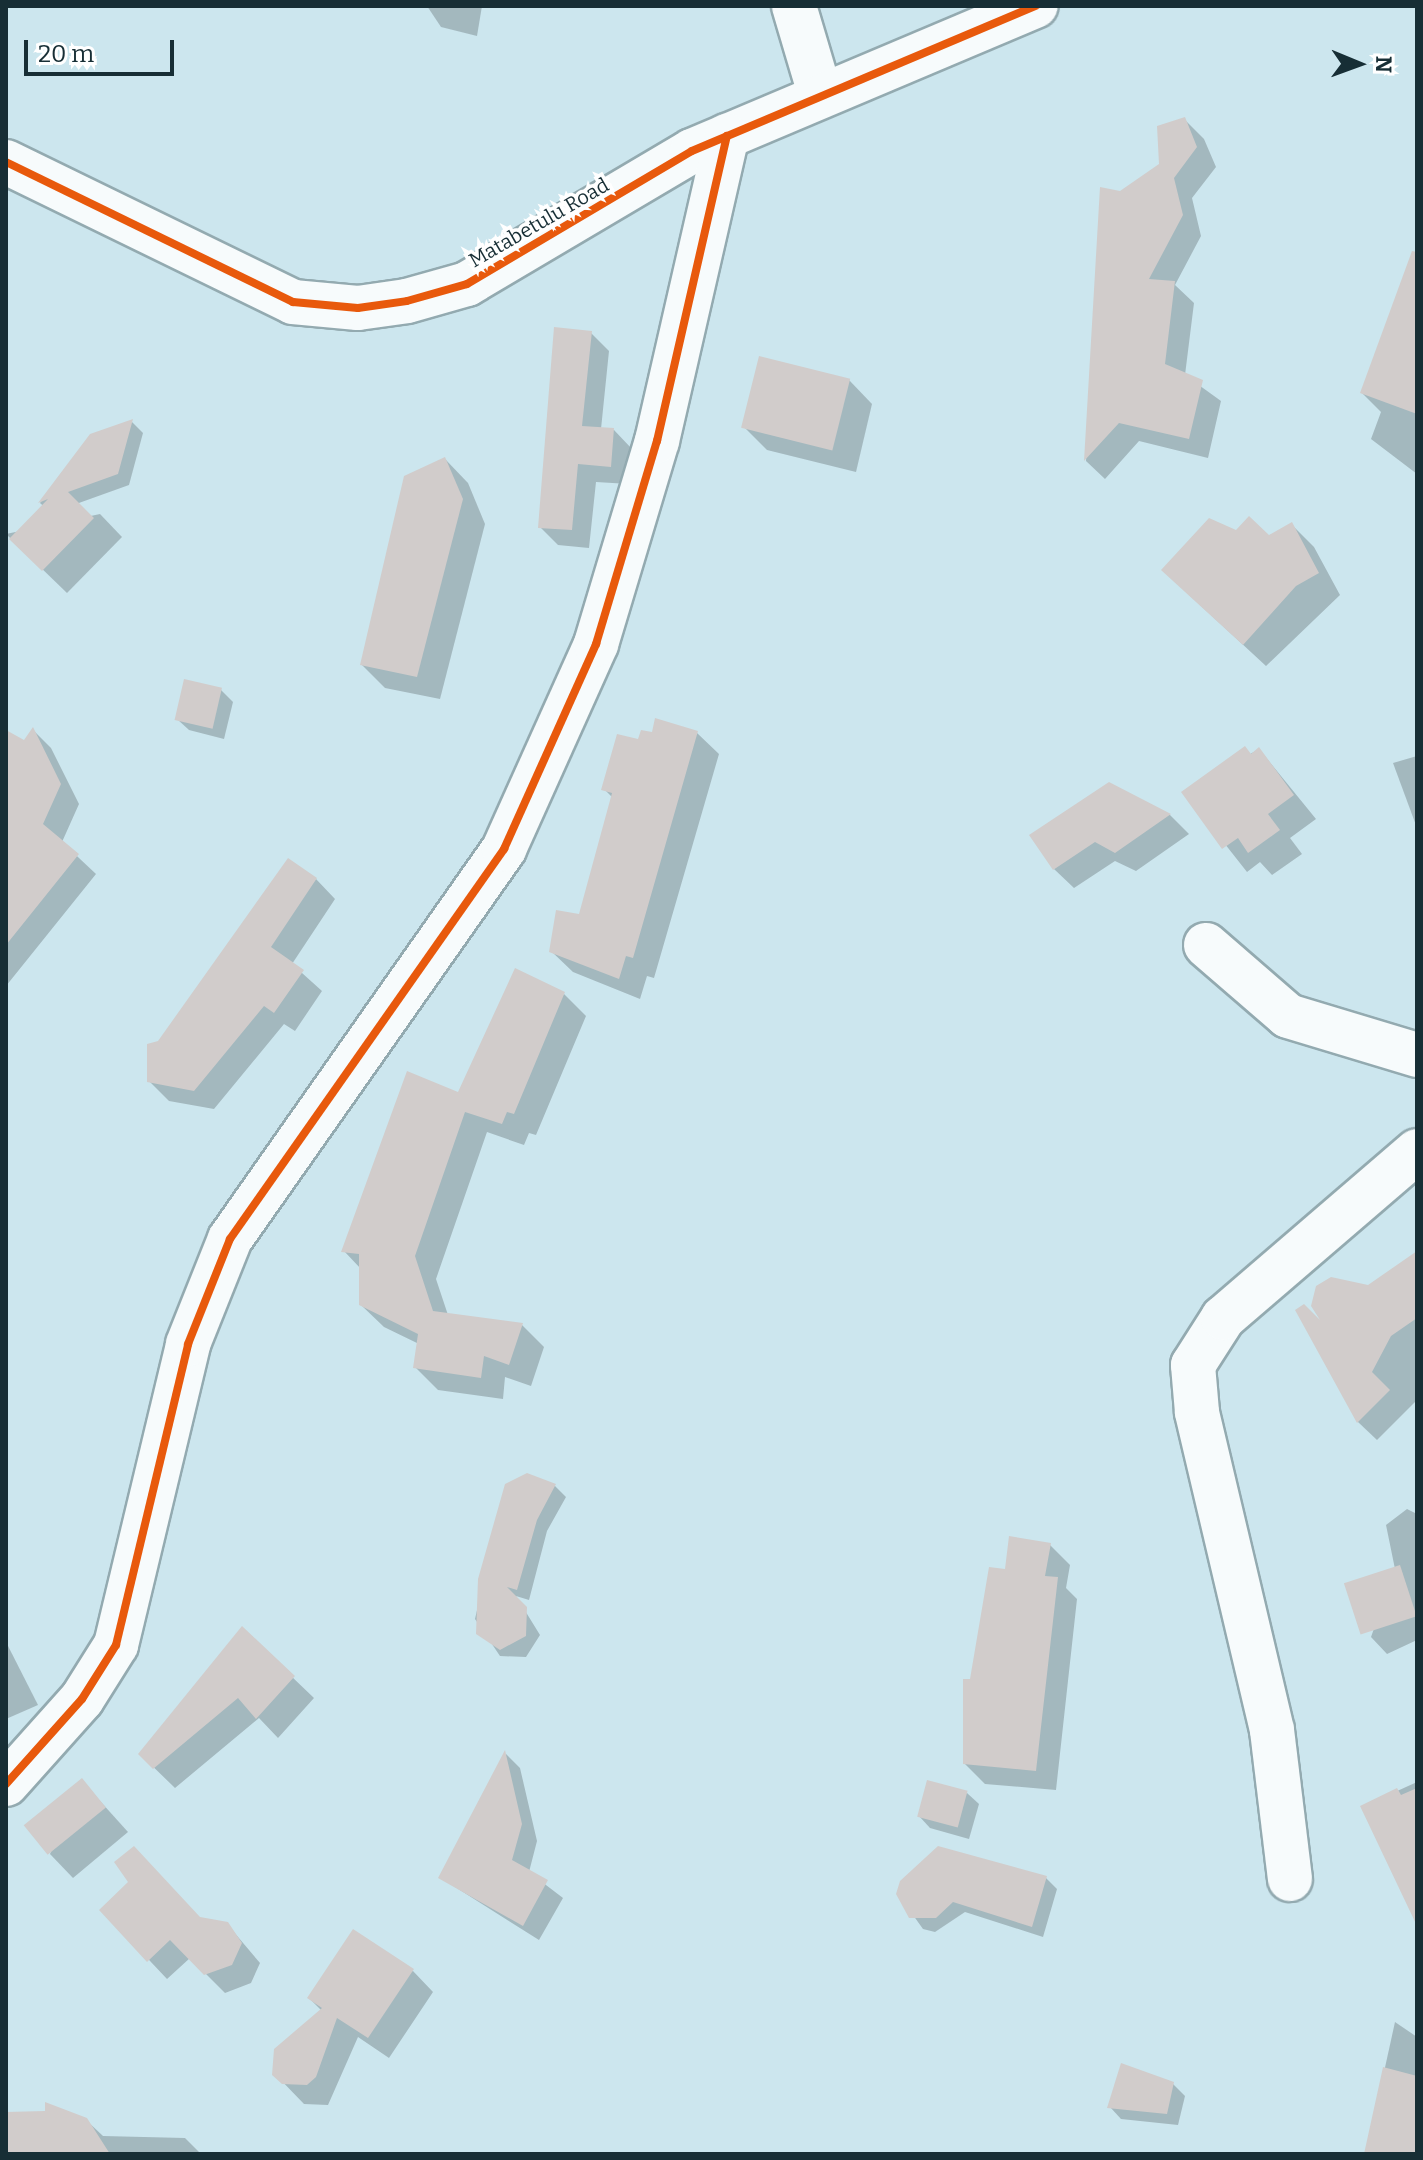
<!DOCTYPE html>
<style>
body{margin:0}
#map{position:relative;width:1423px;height:2160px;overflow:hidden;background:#cce6ee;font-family:Bitter,serif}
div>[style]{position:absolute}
.shadow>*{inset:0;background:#0003}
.building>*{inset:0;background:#d1cccb;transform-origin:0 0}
.roads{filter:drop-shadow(2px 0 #93aab0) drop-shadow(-2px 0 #93aab0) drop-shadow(0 2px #93aab0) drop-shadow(0 -2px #93aab0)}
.minor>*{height:44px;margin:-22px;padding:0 22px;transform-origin:22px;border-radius:22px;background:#f7fbfc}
.cycleway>*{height:8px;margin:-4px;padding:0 4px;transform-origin:4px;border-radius:4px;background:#e8590c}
span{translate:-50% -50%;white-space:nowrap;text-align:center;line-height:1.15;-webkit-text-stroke:7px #fff;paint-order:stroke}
.street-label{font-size:20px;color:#172e35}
.frame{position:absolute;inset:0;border:8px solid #172e35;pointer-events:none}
.north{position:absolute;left:1319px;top:24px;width:80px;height:80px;-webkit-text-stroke:6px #fff;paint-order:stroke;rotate:91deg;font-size:22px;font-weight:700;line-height:32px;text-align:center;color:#172e35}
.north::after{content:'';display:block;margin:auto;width:28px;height:36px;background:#172e35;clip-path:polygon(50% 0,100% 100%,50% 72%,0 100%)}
.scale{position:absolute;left:24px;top:40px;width:150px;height:36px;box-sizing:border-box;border:4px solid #172e35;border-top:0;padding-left:10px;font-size:24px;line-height:28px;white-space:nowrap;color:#172e35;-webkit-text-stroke:6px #fff;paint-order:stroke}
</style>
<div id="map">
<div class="shadow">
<i style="clip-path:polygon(427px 6px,482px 6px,477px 36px,441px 27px)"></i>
<i style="clip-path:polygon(1184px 119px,1204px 139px,1216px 167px,1192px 198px,1201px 236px,1175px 285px,1194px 303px,1185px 375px,1221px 401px,1208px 458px,1139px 441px,1105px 479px,1086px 461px,1102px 190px,1121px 193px,1161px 165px)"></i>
<i style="clip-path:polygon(1417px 298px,1417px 474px,1371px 439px,1381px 412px,1362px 393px)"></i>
<i style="clip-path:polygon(591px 333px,609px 351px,601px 429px,614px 430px,632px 449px,629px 484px,596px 482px,589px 548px,558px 545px,540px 527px)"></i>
<i style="clip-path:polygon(849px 380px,872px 404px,856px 472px,767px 450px,744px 427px)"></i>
<i style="clip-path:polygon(132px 422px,143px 433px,129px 485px,51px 513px,40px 503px,91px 436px)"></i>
<i style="clip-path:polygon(445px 459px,468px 483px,485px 524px,440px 699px,385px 688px,362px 665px)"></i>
<i style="clip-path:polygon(100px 514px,122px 537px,67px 593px,6px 534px)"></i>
<i style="clip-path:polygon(1292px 525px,1314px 547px,1340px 595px,1266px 666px,1186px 592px,1237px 533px,1268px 537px)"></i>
<i style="clip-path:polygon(221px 690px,233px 702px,224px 739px,189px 730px,177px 719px)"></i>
<i style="clip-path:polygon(33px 730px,51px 748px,79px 804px,62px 842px,96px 874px,6px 986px,6px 732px,25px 743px)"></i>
<i style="clip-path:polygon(697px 733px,719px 754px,654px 978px,647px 976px,640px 999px,573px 972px,551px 951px,580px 916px,613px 798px,604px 789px,640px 742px)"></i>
<i style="clip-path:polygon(1259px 749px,1316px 819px,1290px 838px,1302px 854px,1272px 875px,1260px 862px,1247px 872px,1184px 792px)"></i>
<i style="clip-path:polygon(1417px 756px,1417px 828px,1393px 763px)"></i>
<i style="clip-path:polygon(1109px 784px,1170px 815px,1189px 834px,1136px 871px,1115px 861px,1074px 888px,1054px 869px)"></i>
<i style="clip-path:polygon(316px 879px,335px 899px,292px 964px,322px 991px,295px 1031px,284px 1024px,214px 1109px,169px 1101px,149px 1081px)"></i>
<i style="clip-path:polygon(564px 994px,586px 1016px,536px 1135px,529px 1133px,524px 1145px,487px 1132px,436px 1279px,448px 1315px,522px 1325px,544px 1347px,531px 1386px,505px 1377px,503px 1399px,438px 1390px,416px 1368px,419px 1344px,384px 1327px,361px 1305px,361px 1269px,344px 1251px,459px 1094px)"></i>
<i style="clip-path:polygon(1417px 1254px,1417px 1400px,1377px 1440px,1358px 1422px,1369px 1287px)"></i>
<i style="clip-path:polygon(555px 1486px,566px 1497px,547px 1531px,529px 1600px,516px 1596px,540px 1635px,526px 1657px,500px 1656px,475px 1619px,504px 1493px)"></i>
<i style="clip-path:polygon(1407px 1509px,1417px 1514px,1417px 1640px,1387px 1654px,1371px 1637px,1395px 1569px,1386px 1525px)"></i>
<i style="clip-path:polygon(1050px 1545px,1070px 1565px,1066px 1588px,1077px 1599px,1056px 1790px,985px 1784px,965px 1764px,972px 1681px,1006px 1571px)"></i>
<i style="clip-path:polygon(242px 1629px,314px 1698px,278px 1738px,259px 1718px,175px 1788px,140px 1754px)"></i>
<i style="clip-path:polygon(6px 1642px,38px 1705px,6px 1719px)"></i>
<i style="clip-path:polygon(506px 1754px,520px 1768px,537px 1841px,529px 1872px,563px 1898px,539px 1940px,441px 1878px)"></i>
<i style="clip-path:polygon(82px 1781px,128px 1832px,73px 1878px,50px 1854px)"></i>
<i style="clip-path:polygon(1417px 1782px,1417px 1894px,1362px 1807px)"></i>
<i style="clip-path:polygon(967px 1793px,979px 1804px,969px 1839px,930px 1828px,919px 1816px)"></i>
<i style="clip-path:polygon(1046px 1878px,1057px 1889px,1043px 1937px,965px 1912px,935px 1932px,923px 1929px,898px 1894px)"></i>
<i style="clip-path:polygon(102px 1910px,227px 1924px,260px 1963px,251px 1983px,225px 1993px,190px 1958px,167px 1979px)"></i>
<i style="clip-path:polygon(413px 1971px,433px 1992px,389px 2058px,358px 2037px,328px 2105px,304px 2104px,275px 2074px,322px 2011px,309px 1998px)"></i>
<i style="clip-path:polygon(1395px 2022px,1417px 2037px,1417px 2154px,1366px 2154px)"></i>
<i style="clip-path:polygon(1173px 2084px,1185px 2096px,1178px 2125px,1121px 2119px,1110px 2107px)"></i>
<i style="clip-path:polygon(6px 2114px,86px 2120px,103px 2136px,185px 2138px,201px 2154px,6px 2154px)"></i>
</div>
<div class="building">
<i style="clip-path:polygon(1185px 117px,1197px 147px,1174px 178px,1183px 215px,1149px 279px,1175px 281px,1165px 364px,1203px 380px,1189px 439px,1119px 423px,1084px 461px,1100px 187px,1120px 191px,1159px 164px,1157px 126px)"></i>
<i style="clip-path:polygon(1412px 251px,1417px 252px,1417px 414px,1360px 393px)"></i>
<i style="clip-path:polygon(554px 327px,592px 331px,582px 426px,614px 428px,611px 467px,578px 464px,572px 530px,538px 528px)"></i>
<i style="left:759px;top:356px;width:94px;height:74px;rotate:14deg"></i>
<i style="clip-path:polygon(133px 419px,118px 474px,68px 492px,94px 518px,42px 571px,9px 539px,48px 499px,38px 503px,90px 434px)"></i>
<i style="clip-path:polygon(445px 457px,463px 499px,417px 677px,360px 665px,404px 476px)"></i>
<i style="clip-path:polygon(1249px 516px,1269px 535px,1292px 522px,1319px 573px,1296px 586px,1243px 645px,1161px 570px,1209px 518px,1236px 530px)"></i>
<i style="left:184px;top:679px;width:39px;height:42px;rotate:13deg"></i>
<i style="clip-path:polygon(655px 718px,698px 731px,633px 958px,626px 956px,619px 979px,549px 952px,556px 910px,579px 914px,612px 793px,601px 790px,617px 734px,638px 739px,641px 730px,652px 732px)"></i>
<i style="clip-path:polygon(33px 727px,61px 784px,43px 824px,79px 854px,6px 945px,6px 730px,24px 740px)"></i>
<i style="clip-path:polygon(1245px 746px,1251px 754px,1259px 747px,1294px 795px,1268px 814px,1280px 830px,1248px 853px,1238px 838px,1222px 849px,1181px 792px)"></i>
<i style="clip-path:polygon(1109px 782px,1171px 814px,1115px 853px,1095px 842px,1053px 870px,1029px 835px)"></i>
<i style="clip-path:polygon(288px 858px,317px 878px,271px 947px,304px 970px,274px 1013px,264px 1006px,194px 1091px,147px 1082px,147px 1044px,158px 1041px)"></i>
<i style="clip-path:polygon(515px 968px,565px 992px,514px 1114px,507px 1112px,502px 1124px,465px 1112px,415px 1256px,433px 1311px,523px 1323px,509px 1365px,484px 1356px,481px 1378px,413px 1368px,418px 1334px,359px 1305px,359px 1254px,341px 1252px,407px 1071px,458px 1092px)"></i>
<i style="clip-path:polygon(1417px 1251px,1417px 1318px,1391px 1336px,1372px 1372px,1390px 1390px,1357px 1423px,1295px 1310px,1304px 1304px,1320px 1320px,1311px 1306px,1316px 1286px,1331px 1277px,1368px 1285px)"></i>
<i style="clip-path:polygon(527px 1473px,556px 1484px,537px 1520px,517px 1590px,507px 1587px,527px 1607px,526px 1636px,500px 1650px,476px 1634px,478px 1579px,505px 1484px)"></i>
<i style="clip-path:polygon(1009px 1536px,1051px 1543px,1045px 1576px,1058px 1577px,1036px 1771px,963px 1764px,963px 1679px,970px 1679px,989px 1567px,1005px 1569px)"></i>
<i style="left:1400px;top:1565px;width:54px;height:59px;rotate:72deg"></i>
<i style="clip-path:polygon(242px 1626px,295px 1676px,256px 1719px,238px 1698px,153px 1769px,138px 1754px)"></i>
<i style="clip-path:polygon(505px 1750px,522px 1824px,512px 1860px,548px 1880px,523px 1926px,438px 1878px)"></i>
<i style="left:82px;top:1778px;width:38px;height:75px;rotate:51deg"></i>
<i style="left:927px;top:1780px;width:42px;height:38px;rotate:15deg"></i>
<i style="clip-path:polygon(1397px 1788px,1401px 1795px,1417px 1788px,1417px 1926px,1360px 1806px)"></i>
<i style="clip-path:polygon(134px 1846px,200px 1917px,228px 1922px,242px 1943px,232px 1965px,204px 1975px,170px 1940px,147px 1962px,99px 1910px,128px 1882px,114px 1862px)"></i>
<i style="clip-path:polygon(938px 1846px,1047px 1876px,1032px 1927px,953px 1902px,936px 1918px,909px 1918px,896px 1894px,900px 1881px)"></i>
<i style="clip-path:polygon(353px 1929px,414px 1969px,368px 2038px,337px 2018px,316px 2077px,307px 2085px,282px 2084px,272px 2075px,274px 2049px,322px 2008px,307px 1998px)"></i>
<i style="clip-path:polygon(1121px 2063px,1174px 2082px,1167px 2114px,1107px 2108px)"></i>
<i style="clip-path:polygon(1383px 2067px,1417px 2076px,1417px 2154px,1364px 2154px)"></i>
<i style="clip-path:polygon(45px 2102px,87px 2118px,110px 2154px,6px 2154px,6px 2112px,45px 2111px)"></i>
</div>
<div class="roads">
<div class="minor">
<i style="left:794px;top:6px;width:92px;rotate:73.5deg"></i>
<i style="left:6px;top:162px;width:319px;rotate:26deg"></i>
<i style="left:293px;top:302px;width:65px;rotate:5.3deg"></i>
<i style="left:358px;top:308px;width:49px;rotate:-8.1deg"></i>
<i style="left:407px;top:301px;width:62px;rotate:-15.8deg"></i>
<i style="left:467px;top:284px;width:261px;rotate:-30.6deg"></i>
<i style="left:692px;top:151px;width:373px;rotate:-22.9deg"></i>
<i style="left:1206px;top:945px;width:108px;rotate:40.9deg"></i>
<i style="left:1288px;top:1016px;width:135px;rotate:16.8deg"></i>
<i style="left:6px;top:1784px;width:114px;rotate:-48.2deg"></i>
<i style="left:82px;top:1699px;width:64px;rotate:-57.8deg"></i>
<i style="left:116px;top:1645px;width:309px;rotate:-76.5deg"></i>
<i style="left:188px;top:1344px;width:113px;rotate:-68.2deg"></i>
<i style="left:230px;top:1239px;width:477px;rotate:-54.9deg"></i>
<i style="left:504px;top:849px;width:225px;rotate:-65.8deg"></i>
<i style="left:596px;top:644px;width:212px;rotate:-73.3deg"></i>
<i style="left:657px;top:441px;width:313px;rotate:-77.1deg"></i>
<i style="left:1290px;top:1879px;width:150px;rotate:-96.9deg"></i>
<i style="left:1272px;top:1730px;width:327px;rotate:-103.3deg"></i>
<i style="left:1197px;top:1412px;width:47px;rotate:-94.9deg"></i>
<i style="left:1193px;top:1365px;width:56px;rotate:-57.4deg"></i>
<i style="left:1223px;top:1318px;width:256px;rotate:-40.7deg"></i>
</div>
</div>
<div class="cycleway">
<i style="left:6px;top:162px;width:319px;rotate:26deg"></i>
<i style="left:293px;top:302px;width:65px;rotate:5.3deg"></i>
<i style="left:358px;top:308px;width:49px;rotate:-8.1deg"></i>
<i style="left:407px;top:301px;width:62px;rotate:-15.8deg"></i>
<i style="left:467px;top:284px;width:261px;rotate:-30.6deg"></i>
<i style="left:692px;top:151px;width:373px;rotate:-22.9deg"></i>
<i style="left:6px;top:1784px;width:114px;rotate:-48.2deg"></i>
<i style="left:82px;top:1699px;width:64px;rotate:-57.8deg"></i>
<i style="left:116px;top:1645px;width:309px;rotate:-76.5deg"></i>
<i style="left:188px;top:1344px;width:113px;rotate:-68.2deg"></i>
<i style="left:230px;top:1239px;width:477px;rotate:-54.9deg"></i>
<i style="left:504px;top:849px;width:225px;rotate:-65.8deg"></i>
<i style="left:596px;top:644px;width:212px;rotate:-73.3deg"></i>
<i style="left:657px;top:441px;width:313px;rotate:-77.1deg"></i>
</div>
<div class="street-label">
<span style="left:539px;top:223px;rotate:-30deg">Matabetulu Road</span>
</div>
<div class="frame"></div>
<div class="north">N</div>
<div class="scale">20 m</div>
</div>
